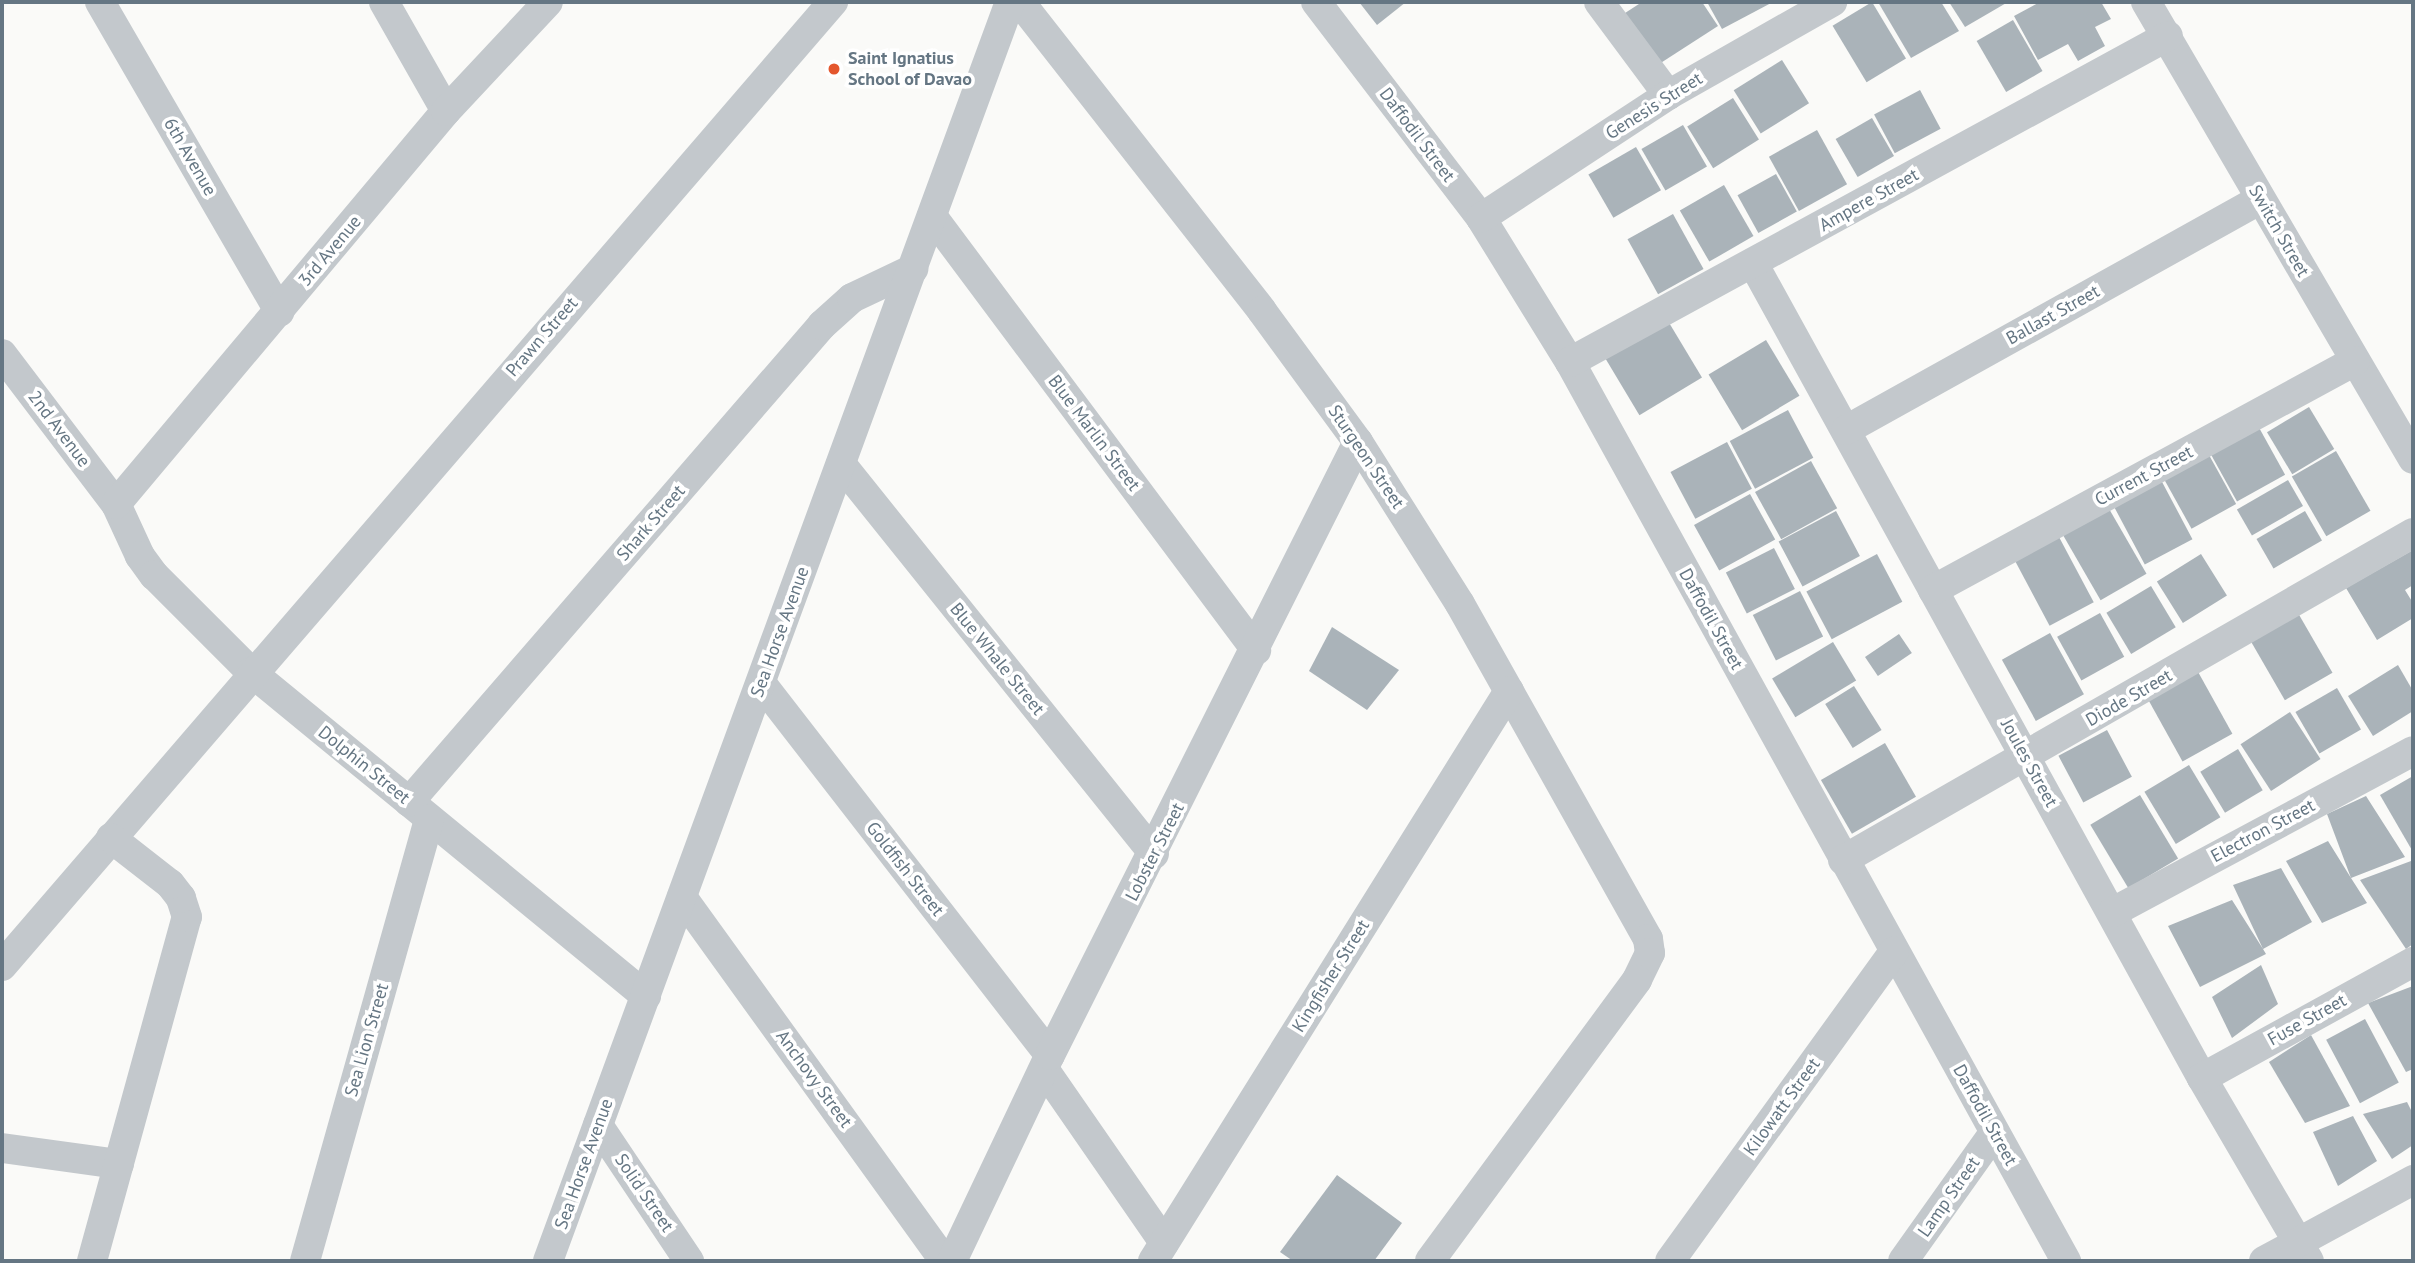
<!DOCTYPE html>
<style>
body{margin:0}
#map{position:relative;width:2415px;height:1263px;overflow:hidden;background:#fafaf8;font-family:"PT Sans",sans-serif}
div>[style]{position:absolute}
.building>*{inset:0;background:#aab3b9;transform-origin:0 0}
.minor>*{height:30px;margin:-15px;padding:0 15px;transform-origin:15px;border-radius:15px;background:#c3c8cc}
.dots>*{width:19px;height:19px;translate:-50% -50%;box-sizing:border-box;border:4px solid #fff;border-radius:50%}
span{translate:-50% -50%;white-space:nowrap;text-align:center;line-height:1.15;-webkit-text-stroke:7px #fff;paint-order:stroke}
.poi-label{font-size:18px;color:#657683;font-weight:700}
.left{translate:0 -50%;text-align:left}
.street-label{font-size:18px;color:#657683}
.frame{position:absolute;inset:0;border:4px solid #657683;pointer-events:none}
</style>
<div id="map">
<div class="building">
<i style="clip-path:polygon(1359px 2px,1406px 2px,1377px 25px)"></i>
<i style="clip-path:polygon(1642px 2px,1702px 2px,1718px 26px,1656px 66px,1622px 15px)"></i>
<i style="clip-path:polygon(1707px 2px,1773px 2px,1722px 29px)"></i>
<i style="left:1872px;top:2px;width:66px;height:46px;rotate:59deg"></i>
<i style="clip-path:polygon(1878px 2px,1941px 2px,1959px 31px,1911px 58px)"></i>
<i style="clip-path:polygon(1949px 2px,2008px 2px,1965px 27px)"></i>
<i style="clip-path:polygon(2040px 2px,2101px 2px,2111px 19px,2095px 27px,2105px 46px,2078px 61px,2068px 44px,2038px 60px,2014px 16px)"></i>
<i style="left:2013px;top:20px;width:59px;height:42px;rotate:60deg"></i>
<i style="left:1782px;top:60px;width:51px;height:57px;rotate:58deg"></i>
<i style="left:1920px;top:90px;width:44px;height:52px;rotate:62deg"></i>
<i style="left:1733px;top:98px;width:49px;height:54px;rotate:58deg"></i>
<i style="left:1872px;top:118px;width:44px;height:42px;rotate:60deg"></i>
<i style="left:1683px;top:125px;width:48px;height:48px;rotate:60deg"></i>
<i style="left:1817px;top:130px;width:62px;height:55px;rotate:61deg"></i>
<i style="left:1636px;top:147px;width:50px;height:55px;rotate:60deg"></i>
<i style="left:1776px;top:174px;width:43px;height:44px;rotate:61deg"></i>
<i style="left:1724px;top:185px;width:59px;height:51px;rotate:60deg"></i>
<i style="left:1673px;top:214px;width:63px;height:52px;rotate:61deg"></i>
<i style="left:1668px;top:321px;width:66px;height:73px;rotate:59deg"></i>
<i style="left:1766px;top:340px;width:65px;height:67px;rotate:59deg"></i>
<i style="left:2309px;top:407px;width:49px;height:49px;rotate:59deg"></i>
<i style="left:1788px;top:410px;width:54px;height:66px;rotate:62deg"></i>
<i style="left:2257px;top:424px;width:58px;height:55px;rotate:61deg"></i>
<i style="left:1727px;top:442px;width:53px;height:64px;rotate:62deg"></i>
<i style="left:2336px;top:451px;width:69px;height:51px;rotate:60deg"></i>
<i style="left:2209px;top:455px;width:56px;height:51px;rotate:61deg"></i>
<i style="left:1811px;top:461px;width:54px;height:64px;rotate:61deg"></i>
<i style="left:2161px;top:480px;width:67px;height:54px;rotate:62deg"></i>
<i style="left:2288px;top:480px;width:30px;height:59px;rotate:60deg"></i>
<i style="left:1750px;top:494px;width:52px;height:64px;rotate:61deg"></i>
<i style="left:2108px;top:507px;width:77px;height:53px;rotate:60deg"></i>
<i style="left:1836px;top:511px;width:51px;height:65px;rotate:62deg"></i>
<i style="left:2305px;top:511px;width:34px;height:56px;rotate:60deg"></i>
<i style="left:2059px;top:537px;width:74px;height:50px;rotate:62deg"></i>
<i style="left:1774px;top:548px;width:46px;height:54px;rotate:63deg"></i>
<i style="clip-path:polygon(2413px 550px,2413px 585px,2405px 590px,2413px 603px,2413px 618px,2377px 640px,2346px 588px)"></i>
<i style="left:1877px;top:554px;width:54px;height:80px;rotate:62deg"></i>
<i style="left:2201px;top:554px;width:49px;height:52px;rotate:58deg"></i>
<i style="left:2151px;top:586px;width:48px;height:52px;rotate:59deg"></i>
<i style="left:1800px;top:591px;width:51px;height:53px;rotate:63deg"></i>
<i style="left:2100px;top:613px;width:50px;height:49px;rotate:61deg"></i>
<i style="left:2298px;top:613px;width:69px;height:55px;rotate:60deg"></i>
<i style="clip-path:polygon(1332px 627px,1399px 670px,1367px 710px,1309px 671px)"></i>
<i style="left:2050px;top:633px;width:70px;height:55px;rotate:61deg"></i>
<i style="left:1899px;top:634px;width:23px;height:41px;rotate:56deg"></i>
<i style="left:1833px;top:642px;width:45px;height:71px;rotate:59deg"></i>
<i style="clip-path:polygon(2398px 665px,2413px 691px,2413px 711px,2373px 736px,2348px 696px)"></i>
<i style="left:2197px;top:670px;width:73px;height:57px;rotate:61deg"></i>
<i style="left:1854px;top:686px;width:52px;height:34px;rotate:58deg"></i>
<i style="left:2337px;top:688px;width:48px;height:48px;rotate:60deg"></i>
<i style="left:2290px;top:712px;width:56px;height:59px;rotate:57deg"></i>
<i style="left:2107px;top:730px;width:53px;height:55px;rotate:62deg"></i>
<i style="left:1885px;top:743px;width:62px;height:74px;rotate:60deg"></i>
<i style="left:2238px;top:749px;width:48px;height:44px;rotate:59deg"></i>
<i style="left:2189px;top:765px;width:61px;height:52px;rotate:59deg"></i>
<i style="clip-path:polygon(2413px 776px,2413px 852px,2380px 795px)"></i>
<i style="left:2140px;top:795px;width:74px;height:58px;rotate:59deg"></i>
<i style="clip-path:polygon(2366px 796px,2405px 857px,2351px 878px,2367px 903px,2322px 923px,2286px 861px,2328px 841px,2351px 878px,2327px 814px)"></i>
<i style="clip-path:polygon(2411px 861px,2413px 944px,2406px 949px,2360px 880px)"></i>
<i style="clip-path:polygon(2281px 868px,2312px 922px,2263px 949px,2266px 954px,2200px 987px,2168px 926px,2232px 900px,2263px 949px,2233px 885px)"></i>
<i style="clip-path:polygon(2261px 965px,2278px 1004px,2232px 1038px,2212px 997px)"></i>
<i style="clip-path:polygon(2413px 986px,2413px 1069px,2406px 1072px,2368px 1003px)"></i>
<i style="left:2365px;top:1019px;width:72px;height:44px;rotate:62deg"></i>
<i style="clip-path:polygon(2311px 1035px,2350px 1106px,2305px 1123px,2269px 1062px)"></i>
<i style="clip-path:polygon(2407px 1102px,2413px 1114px,2413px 1145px,2392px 1159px,2363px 1114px)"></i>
<i style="clip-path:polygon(2353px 1116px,2377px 1161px,2338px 1186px,2313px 1132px)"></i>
<i style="clip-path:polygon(1337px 1175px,1402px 1223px,1374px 1261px,1293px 1261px,1280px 1252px)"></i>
</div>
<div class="minor">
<i style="left:100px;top:2px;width:358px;rotate:59.9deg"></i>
<i style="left:384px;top:2px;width:125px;rotate:60.4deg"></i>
<i style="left:1020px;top:2px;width:392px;rotate:51.9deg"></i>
<i style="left:1262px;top:311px;width:162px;rotate:53.8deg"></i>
<i style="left:1358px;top:442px;width:191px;rotate:57.8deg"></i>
<i style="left:1460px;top:604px;width:384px;rotate:60.7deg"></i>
<i style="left:1648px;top:939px;width:14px;rotate:82deg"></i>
<i style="left:1650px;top:953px;width:30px;rotate:116deg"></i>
<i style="left:1637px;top:980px;width:349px;rotate:126.4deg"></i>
<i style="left:1316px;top:2px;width:272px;rotate:52.6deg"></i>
<i style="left:1481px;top:218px;width:169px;rotate:58.3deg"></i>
<i style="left:1570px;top:362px;width:1027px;rotate:61.11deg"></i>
<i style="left:1599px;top:2px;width:116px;rotate:53.4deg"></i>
<i style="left:2146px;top:2px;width:529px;rotate:59.7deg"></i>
<i style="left:932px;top:216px;width:542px;rotate:53.26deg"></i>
<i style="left:1481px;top:218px;width:224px;rotate:-33.3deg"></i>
<i style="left:1668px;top:95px;width:189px;rotate:-29.6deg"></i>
<i style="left:1753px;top:263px;width:930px;rotate:61.15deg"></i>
<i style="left:2202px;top:1078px;width:212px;rotate:59.7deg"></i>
<i style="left:2px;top:354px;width:188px;rotate:52.8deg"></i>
<i style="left:116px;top:504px;width:57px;rotate:65.2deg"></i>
<i style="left:140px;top:556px;width:24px;rotate:54deg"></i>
<i style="left:154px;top:575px;width:137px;rotate:45deg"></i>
<i style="left:251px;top:672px;width:511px;rotate:39.36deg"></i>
<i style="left:1570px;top:362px;width:681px;rotate:-28.6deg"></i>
<i style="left:1846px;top:430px;width:474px;rotate:-29.1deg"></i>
<i style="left:841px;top:464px;width:500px;rotate:51.25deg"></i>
<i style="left:116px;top:504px;width:513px;rotate:-49.98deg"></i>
<i style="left:446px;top:111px;width:149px;rotate:-46.9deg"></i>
<i style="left:1933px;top:590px;width:480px;rotate:-28.5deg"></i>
<i style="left:761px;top:683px;width:471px;rotate:52.2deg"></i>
<i style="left:409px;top:802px;width:631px;rotate:-49.11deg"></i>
<i style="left:822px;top:325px;width:40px;rotate:-42deg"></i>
<i style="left:852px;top:298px;width:68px;rotate:-25.4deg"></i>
<i style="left:1843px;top:860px;width:657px;rotate:-29.84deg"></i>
<i style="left:682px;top:897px;width:449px;rotate:54.2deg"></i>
<i style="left:2113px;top:912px;width:340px;rotate:-28.2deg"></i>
<i style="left:2px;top:966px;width:1273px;rotate:-49.24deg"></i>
<i style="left:1044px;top:1069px;width:211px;rotate:55.3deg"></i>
<i style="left:2202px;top:1078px;width:241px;rotate:-28.8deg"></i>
<i style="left:598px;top:1125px;width:164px;rotate:56.2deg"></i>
<i style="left:2px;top:1148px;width:118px;rotate:7.8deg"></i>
<i style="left:92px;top:1261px;width:357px;rotate:-74.6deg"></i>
<i style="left:187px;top:917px;width:20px;rotate:-108deg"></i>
<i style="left:181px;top:898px;width:18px;rotate:-128deg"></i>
<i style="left:170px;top:884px;width:75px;rotate:-142.1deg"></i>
<i style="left:305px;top:1261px;width:459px;rotate:-74.3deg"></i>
<i style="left:548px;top:1261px;width:1341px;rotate:-69.85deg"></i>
<i style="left:952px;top:1261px;width:228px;rotate:-64.6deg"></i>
<i style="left:1050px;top:1055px;width:686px;rotate:-63.32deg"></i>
<i style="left:1153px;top:1261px;width:672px;rotate:-58.01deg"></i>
<i style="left:1670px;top:1261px;width:382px;rotate:-54.1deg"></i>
<i style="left:1903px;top:1261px;width:157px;rotate:-54.6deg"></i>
<i style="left:2264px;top:1261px;width:170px;rotate:-28.5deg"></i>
</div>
<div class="dots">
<i style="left:834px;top:69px;background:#e4572e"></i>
</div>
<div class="poi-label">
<span class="left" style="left:848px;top:69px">Saint Ignatius<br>School of Davao</span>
</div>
<div class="street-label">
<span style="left:1654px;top:106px;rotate:-32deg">Genesis Street</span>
<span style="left:1417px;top:135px;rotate:53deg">Daffodil Street</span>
<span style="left:190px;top:157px;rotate:60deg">6th Avenue</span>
<span style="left:1869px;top:200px;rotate:-29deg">Ampere Street</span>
<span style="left:2279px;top:231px;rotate:60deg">Switch Street</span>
<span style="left:330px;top:251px;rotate:-50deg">3rd Avenue</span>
<span style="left:2053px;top:315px;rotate:-29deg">Ballast Street</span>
<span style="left:542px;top:337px;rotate:-49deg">Prawn Street</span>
<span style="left:59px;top:429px;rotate:53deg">2nd Avenue</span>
<span style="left:1094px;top:433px;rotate:53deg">Blue Marlin Street</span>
<span style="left:1366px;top:457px;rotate:56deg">Sturgeon Street</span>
<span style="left:2144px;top:476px;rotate:-28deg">Current Street</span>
<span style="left:651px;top:523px;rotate:-49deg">Shark Street</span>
<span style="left:1711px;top:619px;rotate:61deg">Daffodil Street</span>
<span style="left:780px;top:632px;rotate:-70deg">Sea Horse Avenue</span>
<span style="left:997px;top:659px;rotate:51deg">Blue Whale Street</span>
<span style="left:2129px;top:698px;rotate:-30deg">Diode Street</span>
<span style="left:2029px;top:763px;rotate:61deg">Joules Street</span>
<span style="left:364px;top:765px;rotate:39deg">Dolphin Street</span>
<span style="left:2263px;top:831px;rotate:-28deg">Electron Street</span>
<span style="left:1155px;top:852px;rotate:-63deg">Lobster Street</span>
<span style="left:905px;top:869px;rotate:52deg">Goldfish Street</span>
<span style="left:1331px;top:976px;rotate:-58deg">Kingfisher Street</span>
<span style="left:2307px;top:1020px;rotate:-29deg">Fuse Street</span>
<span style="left:367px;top:1040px;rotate:-74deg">Sea Lion Street</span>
<span style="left:814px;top:1079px;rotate:54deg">Anchovy Street</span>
<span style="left:1782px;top:1107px;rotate:-54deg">Kilowatt Street</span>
<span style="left:1985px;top:1115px;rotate:61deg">Daffodil Street</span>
<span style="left:584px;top:1164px;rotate:-70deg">Sea Horse Avenue</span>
<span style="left:644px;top:1193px;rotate:56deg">Solid Street</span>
<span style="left:1949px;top:1197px;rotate:-55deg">Lamp Street</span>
</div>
<div class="frame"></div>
</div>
